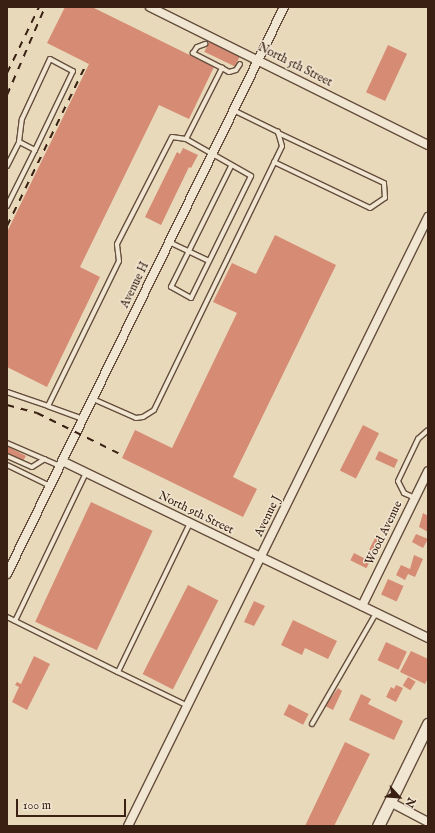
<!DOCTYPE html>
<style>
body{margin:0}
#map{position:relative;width:435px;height:833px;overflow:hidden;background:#e8d9ba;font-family:"IM FELL English",serif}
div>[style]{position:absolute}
.building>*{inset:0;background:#d68b74;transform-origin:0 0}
.roads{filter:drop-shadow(1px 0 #654e3d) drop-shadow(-1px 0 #654e3d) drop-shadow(0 1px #654e3d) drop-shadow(0 -1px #654e3d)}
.lane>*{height:4px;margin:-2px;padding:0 2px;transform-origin:2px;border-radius:2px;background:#f0e6d2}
.street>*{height:8px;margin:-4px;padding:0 4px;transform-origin:4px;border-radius:4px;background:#f0e6d2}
.secondary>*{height:11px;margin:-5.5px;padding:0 5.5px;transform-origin:5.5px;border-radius:5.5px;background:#f0e6d2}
.rail>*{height:2px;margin-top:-1px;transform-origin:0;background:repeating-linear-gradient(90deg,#392013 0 7px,transparent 0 14px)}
span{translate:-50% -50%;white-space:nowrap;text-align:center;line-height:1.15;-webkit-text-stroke:3px #f0e6d2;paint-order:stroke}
.street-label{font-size:12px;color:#392013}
.frame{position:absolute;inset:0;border:8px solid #392013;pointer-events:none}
.north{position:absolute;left:379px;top:777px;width:40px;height:40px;-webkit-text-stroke:3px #f0e6d2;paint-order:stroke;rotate:116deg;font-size:11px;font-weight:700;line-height:16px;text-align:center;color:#392013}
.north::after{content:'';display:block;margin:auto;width:14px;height:18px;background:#392013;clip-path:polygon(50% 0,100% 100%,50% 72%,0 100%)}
.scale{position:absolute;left:16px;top:799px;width:110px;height:18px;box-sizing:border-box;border:2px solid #392013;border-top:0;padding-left:5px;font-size:12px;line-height:14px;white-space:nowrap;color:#392013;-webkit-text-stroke:3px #f0e6d2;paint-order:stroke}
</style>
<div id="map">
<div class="building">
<i style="clip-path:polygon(65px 7px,92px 7px,214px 67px,189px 119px,159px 105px,80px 267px,100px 277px,47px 387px,7px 367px,7px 232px,89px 64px,47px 43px)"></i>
<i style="left:210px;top:40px;width:34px;height:13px;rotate:26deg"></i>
<i style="left:388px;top:45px;width:21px;height:52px;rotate:25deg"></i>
<i style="clip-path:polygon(183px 148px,198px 155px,191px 168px,189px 167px,161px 225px,145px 217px,177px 152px,180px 154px)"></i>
<i style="clip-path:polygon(275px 235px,336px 265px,233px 477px,257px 489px,243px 517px,122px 458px,135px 430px,172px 448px,237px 313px,213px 302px,232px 263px,256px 274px)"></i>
<i style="left:363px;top:425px;width:18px;height:51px;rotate:27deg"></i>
<i style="clip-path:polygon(7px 446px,26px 456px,23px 461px,7px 453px)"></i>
<i style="left:379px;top:451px;width:21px;height:9px;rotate:25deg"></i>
<i style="left:91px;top:502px;width:68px;height:132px;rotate:25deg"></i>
<i style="clip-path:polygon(423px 513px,428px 516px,428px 532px,419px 527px)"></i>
<i style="clip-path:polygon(416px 534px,428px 539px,423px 548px,412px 542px)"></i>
<i style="left:376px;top:536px;width:7px;height:17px;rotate:27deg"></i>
<i style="left:354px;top:553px;width:18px;height:8px;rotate:27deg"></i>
<i style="clip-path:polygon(414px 555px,423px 559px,415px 577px,408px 574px,405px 580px,396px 575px,401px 565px,410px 569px)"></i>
<i style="left:388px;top:579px;width:17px;height:17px;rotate:24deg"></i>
<i style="left:188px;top:585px;width:34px;height:100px;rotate:27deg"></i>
<i style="clip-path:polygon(254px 601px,265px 606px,254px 626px,244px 622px)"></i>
<i style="clip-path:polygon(293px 620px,337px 641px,328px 659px,305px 648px,302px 655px,281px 645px)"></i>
<i style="left:386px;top:642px;width:23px;height:20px;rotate:25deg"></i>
<i style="clip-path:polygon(411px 651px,428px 659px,428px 678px,425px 684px,400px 672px)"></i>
<i style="clip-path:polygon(34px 656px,50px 664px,27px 710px,12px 702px,19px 687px,15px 685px,17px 682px,21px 684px)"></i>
<i style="left:408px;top:677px;width:9px;height:10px;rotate:32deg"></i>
<i style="clip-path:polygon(396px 685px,403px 688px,396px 702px,386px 697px,391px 687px,394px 689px)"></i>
<i style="clip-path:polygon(338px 688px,342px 691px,333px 710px,325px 706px)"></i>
<i style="clip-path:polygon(361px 694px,371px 699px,368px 704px,403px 721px,394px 740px,349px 720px)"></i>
<i style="left:289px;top:704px;width:22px;height:12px;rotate:27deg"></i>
<i style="clip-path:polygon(345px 742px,370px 754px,334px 826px,305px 826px)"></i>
</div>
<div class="roads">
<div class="lane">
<i style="left:222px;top:68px;width:8px;rotate:30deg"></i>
<i style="left:229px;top:72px;width:7px;rotate:-16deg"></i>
<i style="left:236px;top:70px;width:7px;rotate:-56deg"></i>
<i style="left:186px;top:139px;width:80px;rotate:-63.1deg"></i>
<i style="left:222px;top:68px;width:33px;rotate:-153deg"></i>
<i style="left:193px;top:53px;width:7px;rotate:-56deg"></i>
<i style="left:197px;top:47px;width:9px;rotate:-21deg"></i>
<i style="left:274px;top:162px;width:106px;rotate:25.6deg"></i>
<i style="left:370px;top:208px;width:18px;rotate:-34deg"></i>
<i style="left:385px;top:198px;width:15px;rotate:-94deg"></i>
<i style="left:384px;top:183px;width:117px;rotate:-154.7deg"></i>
<i style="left:7px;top:166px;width:27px;rotate:-63deg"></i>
<i style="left:19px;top:142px;width:23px;rotate:-83deg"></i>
<i style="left:22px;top:119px;width:66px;rotate:-65deg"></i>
<i style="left:50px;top:59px;width:26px;rotate:28deg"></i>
<i style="left:73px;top:71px;width:88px;rotate:115.7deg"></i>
<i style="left:35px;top:150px;width:18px;rotate:-153deg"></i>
<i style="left:7px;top:206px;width:63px;rotate:-63.4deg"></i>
<i style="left:169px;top:242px;width:44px;rotate:25.4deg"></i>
<i style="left:7px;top:392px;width:43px;rotate:18.9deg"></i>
<i style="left:93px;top:399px;width:47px;rotate:23.8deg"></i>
<i style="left:136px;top:418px;width:7px;rotate:-8deg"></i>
<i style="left:143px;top:417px;width:13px;rotate:-32deg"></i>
<i style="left:154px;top:410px;width:293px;rotate:-64.1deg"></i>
<i style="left:282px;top:146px;width:15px;rotate:-106deg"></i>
<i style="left:278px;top:132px;width:50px;rotate:-153.9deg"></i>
<i style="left:83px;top:419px;width:37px;rotate:-160deg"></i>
<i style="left:48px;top:406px;width:161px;rotate:-63.9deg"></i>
<i style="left:119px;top:261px;width:17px;rotate:-97deg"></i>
<i style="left:117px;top:244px;width:120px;rotate:-62.8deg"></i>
<i style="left:172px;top:137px;width:14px;rotate:8deg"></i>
<i style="left:186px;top:139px;width:75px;rotate:29.6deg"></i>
<i style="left:251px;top:176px;width:136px;rotate:116.2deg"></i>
<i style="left:191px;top:298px;width:23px;rotate:-151deg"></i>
<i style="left:171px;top:287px;width:135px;rotate:-63.6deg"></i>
<i style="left:7px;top:443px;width:58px;rotate:23.5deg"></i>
<i style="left:7px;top:456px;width:27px;rotate:24deg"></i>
<i style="left:32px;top:467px;width:15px;rotate:-32deg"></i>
<i style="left:7px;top:465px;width:48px;rotate:26deg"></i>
<i style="left:415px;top:498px;width:12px;rotate:-156deg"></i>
<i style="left:404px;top:493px;width:13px;rotate:-117deg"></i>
<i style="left:398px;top:481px;width:47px;rotate:-64.5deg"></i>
<i style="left:418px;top:439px;width:13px;rotate:-42deg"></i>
<i style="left:7px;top:617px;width:124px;rotate:26.4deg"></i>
<i style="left:15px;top:621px;width:164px;rotate:-64.4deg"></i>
<i style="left:188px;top:706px;width:78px;rotate:-154.1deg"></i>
<i style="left:118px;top:672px;width:165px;rotate:-64.2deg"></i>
<i style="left:312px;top:724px;width:128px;rotate:-60deg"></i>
</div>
<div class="street">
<i style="left:150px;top:7px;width:310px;rotate:26.4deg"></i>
<i style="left:62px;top:461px;width:407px;rotate:25.8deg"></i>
<i style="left:7px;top:574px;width:631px;rotate:-63.96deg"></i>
<i style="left:362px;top:606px;width:150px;rotate:-63.9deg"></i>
<i style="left:390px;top:802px;width:43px;rotate:27.8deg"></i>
<i style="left:128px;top:826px;width:679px;rotate:-63.77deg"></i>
</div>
<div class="secondary">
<i style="left:378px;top:826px;width:114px;rotate:-63.9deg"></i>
</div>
</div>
<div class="rail">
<i style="left:7px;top:73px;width:73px;rotate:-64.1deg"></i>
<i style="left:7px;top:95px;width:96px;rotate:-66.6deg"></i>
<i style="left:7px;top:226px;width:182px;rotate:-63.9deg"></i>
<i style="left:7px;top:405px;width:31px;rotate:15deg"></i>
<i style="left:37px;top:413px;width:95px;rotate:26.3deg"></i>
</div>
<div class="street-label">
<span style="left:295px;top:65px;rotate:27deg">North 5th Street</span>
<span style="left:135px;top:285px;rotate:-64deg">Avenue H</span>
<span style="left:196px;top:513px;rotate:26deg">North 9th Street</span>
<span style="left:268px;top:516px;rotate:-64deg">Avenue J</span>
<span style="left:384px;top:533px;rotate:-64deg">Wood Avenue</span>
</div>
<div class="frame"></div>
<div class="north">N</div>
<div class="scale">100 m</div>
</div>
